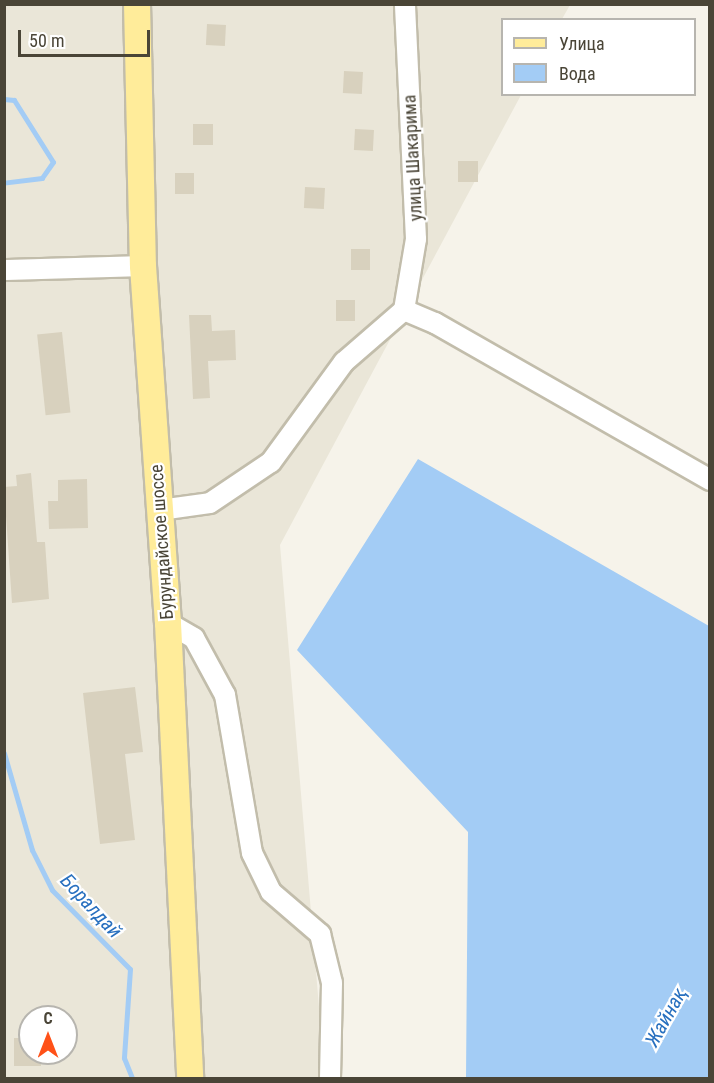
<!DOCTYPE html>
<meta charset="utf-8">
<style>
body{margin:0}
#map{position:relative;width:714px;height:1083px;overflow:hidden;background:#f6f3ea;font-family:"Roboto Condensed",sans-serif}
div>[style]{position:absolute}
.residential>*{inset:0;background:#eae6d8}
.water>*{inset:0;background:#a3ccf5}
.stream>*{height:5px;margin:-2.5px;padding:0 2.5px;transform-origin:2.5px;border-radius:2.5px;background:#a3ccf5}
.building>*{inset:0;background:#d8d1be;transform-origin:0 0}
.roads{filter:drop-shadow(2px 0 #c2bdab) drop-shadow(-2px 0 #c2bdab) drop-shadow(0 2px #c2bdab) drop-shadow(0 -2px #c2bdab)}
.minor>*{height:20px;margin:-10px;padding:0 10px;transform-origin:10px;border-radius:10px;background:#fff}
.major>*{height:26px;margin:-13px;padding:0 13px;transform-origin:13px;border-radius:13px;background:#ffec9a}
span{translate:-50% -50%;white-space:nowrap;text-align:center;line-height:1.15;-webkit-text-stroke:4.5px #fff;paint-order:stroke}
.street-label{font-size:18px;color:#4a4537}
.water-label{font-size:20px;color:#2870bf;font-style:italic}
.frame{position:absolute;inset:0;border:6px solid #4a4537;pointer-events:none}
.legend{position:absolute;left:501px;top:18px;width:195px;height:78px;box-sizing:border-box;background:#fff;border:2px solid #b7b5af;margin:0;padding:8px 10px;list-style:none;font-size:18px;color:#4a4537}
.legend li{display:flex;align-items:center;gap:12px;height:30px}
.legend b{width:30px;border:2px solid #b7b5af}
.north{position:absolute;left:18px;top:1005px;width:60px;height:60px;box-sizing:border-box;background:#fff;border:2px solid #b7b5af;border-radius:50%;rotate:0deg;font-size:16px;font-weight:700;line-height:24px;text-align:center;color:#4a4537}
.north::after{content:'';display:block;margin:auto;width:21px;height:27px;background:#ff5118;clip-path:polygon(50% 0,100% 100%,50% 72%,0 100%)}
.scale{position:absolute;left:18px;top:30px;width:132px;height:27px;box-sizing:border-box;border:3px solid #4a4537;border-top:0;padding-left:8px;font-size:18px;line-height:21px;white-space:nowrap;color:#4a4537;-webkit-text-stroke:4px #fff;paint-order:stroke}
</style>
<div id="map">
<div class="residential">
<i style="clip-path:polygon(evenodd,5px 5px,570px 5px,562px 19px,502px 20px,502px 94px,521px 95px,280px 545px,325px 1078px,5px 1078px,5px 5px,30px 1017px,66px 1017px,66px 1053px,30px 1053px,30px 1017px)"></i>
</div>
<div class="water">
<i style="clip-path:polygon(418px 459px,709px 626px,709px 1078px,466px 1078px,468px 832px,297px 650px)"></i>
</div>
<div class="stream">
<i style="left:4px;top:99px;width:10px;rotate:6deg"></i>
<i style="left:14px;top:100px;width:73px;rotate:57.8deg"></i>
<i style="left:53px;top:162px;width:19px;rotate:125deg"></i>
<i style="left:42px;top:178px;width:38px;rotate:173deg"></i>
<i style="left:4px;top:753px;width:101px;rotate:73.9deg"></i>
<i style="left:32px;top:850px;width:45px;rotate:63.4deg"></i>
<i style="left:52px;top:890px;width:111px;rotate:45.4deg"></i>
<i style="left:130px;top:969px;width:89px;rotate:93.9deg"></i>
<i style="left:124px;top:1058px;width:22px;rotate:68deg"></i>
</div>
<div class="building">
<i style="left:207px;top:24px;width:19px;height:21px;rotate:3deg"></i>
<i style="left:344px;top:71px;width:19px;height:22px;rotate:3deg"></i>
<i style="left:193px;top:124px;width:20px;height:21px"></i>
<i style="left:355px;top:129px;width:19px;height:21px;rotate:3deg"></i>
<i style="left:458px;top:161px;width:20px;height:21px"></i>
<i style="left:175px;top:173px;width:19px;height:21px"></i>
<i style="left:305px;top:187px;width:20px;height:21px;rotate:3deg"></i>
<i style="left:351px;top:249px;width:19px;height:21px"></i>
<i style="left:336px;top:300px;width:19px;height:21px"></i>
<i style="clip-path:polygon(189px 315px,211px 315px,212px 331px,235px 330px,236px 360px,208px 361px,210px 398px,193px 399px)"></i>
<i style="left:62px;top:332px;width:81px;height:25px;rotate:84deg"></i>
<i style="clip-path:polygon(31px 473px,37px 542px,45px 542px,49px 599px,12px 603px,4px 487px,17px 486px,16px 475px)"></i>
<i style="clip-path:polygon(87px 479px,88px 528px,49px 529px,48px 501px,58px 501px,58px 480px)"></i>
<i style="clip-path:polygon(135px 687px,143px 752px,125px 754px,135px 840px,100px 844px,83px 693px)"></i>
<i style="clip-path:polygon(14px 1038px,30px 1038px,30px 1053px,41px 1053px,41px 1066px,14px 1066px)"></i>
</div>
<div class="roads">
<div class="minor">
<i style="left:4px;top:270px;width:139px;rotate:-1.6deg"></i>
<i style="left:404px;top:310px;width:34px;rotate:23deg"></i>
<i style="left:435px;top:323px;width:317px;rotate:29.7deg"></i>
<i style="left:404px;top:310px;width:72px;rotate:-80.4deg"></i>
<i style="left:416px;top:239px;width:235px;rotate:-92.7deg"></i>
<i style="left:160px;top:510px;width:50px;rotate:-8deg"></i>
<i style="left:210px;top:503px;width:73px;rotate:-33.9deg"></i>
<i style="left:271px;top:462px;width:124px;rotate:-53.9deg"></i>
<i style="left:344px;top:362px;width:79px;rotate:-40.9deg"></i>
<i style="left:168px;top:623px;width:30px;rotate:30deg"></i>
<i style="left:194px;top:638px;width:65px;rotate:61.5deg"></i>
<i style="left:225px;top:695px;width:160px;rotate:80.3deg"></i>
<i style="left:252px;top:853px;width:43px;rotate:64deg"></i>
<i style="left:271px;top:892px;width:65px;rotate:40.6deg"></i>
<i style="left:320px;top:934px;width:50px;rotate:76.2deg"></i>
<i style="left:332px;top:983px;width:95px;rotate:91.2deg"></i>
</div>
<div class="major">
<i style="left:137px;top:4px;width:262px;rotate:88.7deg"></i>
<i style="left:143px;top:266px;width:358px;rotate:86deg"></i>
<i style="left:168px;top:623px;width:456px;rotate:87.2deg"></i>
</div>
</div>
<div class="street-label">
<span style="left:413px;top:158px;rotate:-93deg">улица Шакарима</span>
<span style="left:162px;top:542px;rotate:-94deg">Бурундайское шоссе</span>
</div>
<div class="water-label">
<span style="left:91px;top:906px;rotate:47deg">Боралдай</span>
<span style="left:666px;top:1017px;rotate:-61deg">Жайнақ</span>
</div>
<div class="frame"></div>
<ul class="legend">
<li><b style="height:8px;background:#ffec9a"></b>Улица</li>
<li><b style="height:16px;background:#a3ccf5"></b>Вода</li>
</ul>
<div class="north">С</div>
<div class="scale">50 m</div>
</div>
